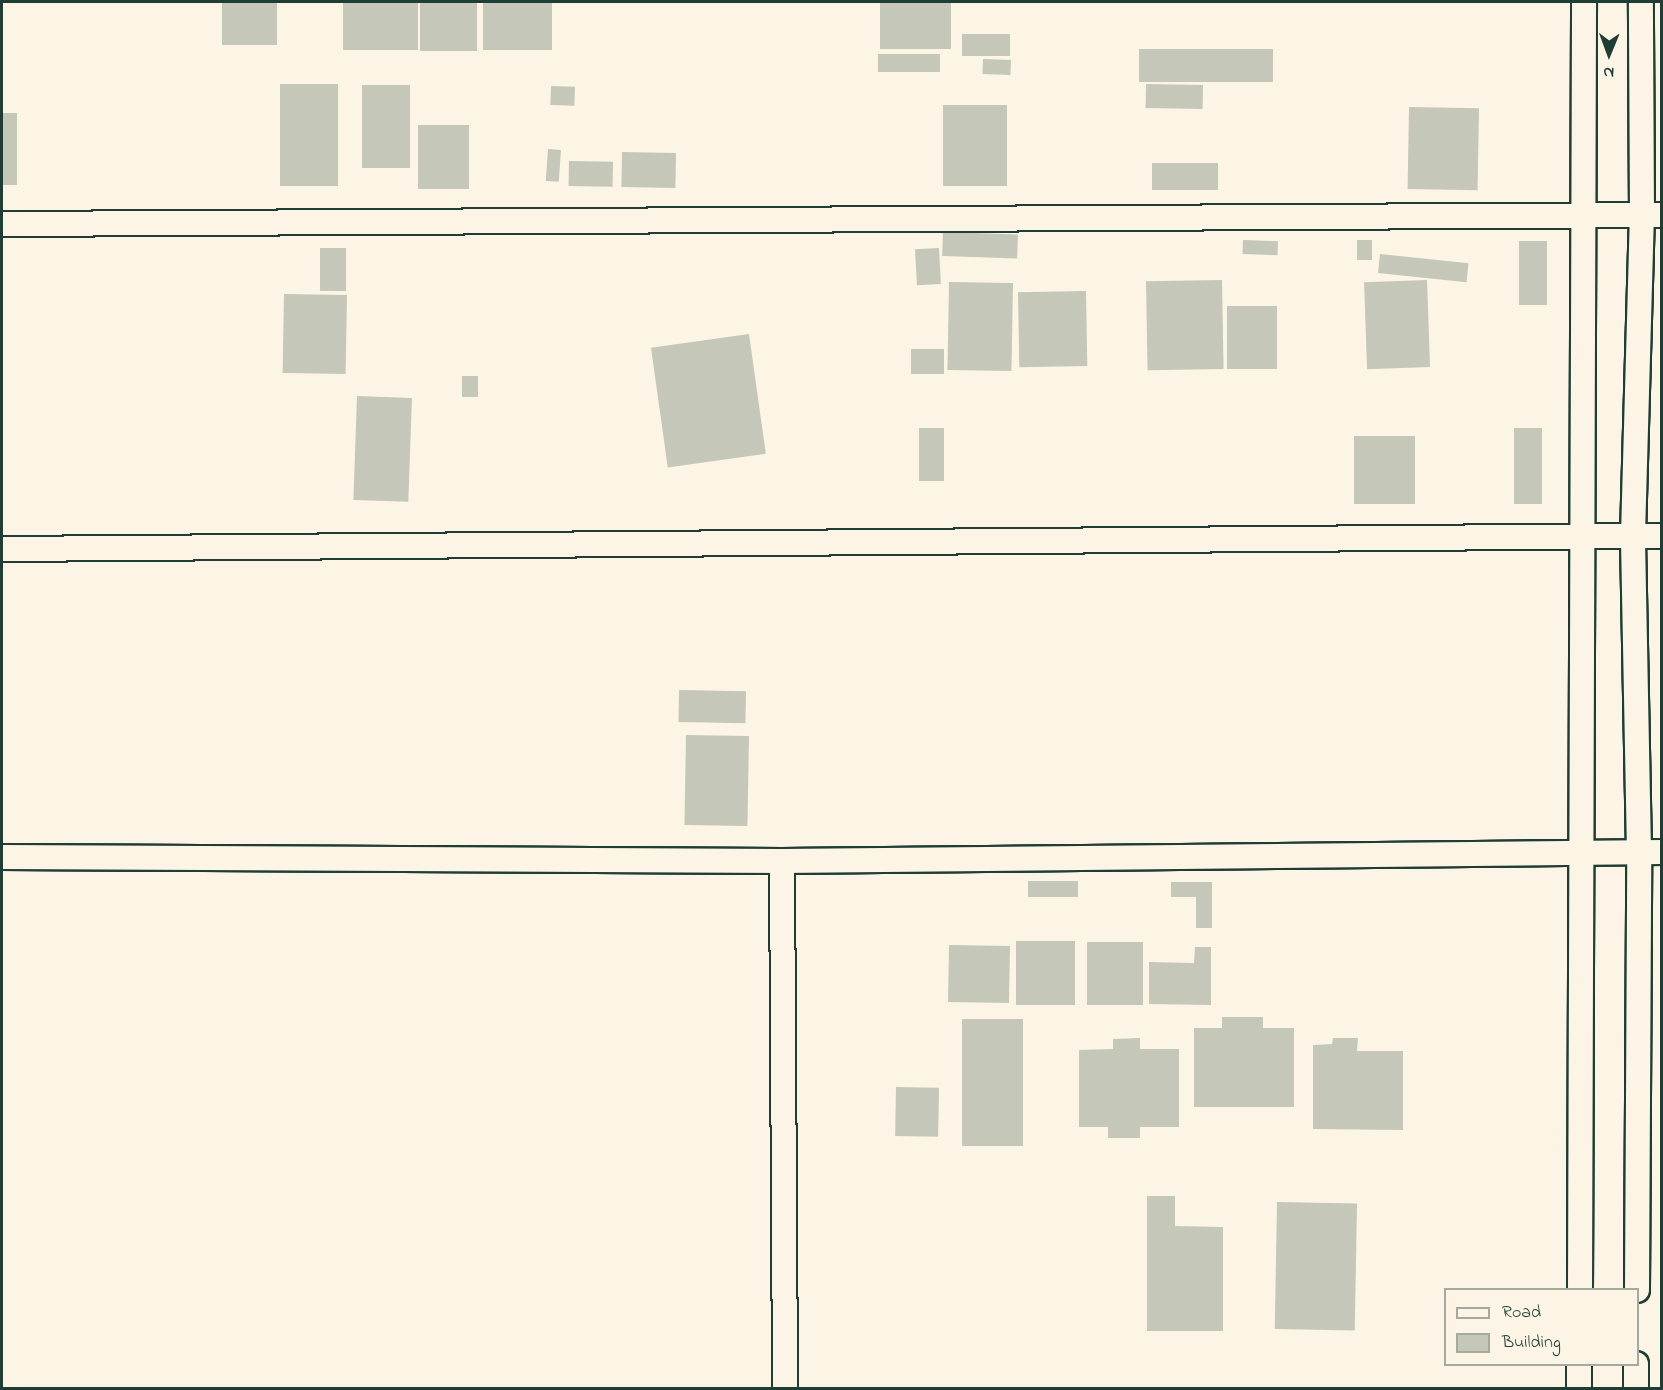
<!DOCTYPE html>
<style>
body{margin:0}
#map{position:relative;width:1663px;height:1390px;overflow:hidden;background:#fcf5e5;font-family:"Indie Flower",sans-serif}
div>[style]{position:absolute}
.building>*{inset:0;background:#c5c7b9;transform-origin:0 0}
.roads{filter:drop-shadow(2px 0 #1f3d34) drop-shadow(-2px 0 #1f3d34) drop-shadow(0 2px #1f3d34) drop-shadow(0 -2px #1f3d34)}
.minor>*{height:24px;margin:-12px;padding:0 12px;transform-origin:12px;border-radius:12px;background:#fcf5e5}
span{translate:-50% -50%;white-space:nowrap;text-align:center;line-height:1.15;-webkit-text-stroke:4.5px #fcf5e5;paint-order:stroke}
.frame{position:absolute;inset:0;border:3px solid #1f3d34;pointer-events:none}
.legend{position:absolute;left:1444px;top:1288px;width:195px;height:78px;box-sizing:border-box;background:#fcf5e5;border:2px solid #a4ab9e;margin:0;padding:8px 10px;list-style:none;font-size:18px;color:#1f3d34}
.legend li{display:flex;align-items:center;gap:12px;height:30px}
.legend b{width:30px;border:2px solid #a4ab9e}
.north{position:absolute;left:1579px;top:24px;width:60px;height:60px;-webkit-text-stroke:4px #fcf5e5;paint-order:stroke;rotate:181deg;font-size:16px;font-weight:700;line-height:24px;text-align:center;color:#1f3d34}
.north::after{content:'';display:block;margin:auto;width:21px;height:27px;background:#1f3d34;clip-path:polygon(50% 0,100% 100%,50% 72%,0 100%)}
</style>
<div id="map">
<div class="building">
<i style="left:222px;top:2px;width:55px;height:43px"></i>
<i style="left:343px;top:2px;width:75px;height:48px"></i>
<i style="left:420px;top:2px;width:57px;height:49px"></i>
<i style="left:483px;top:2px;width:69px;height:48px"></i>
<i style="left:880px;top:2px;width:71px;height:47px"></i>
<i style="left:962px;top:34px;width:48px;height:22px"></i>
<i style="left:1139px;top:49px;width:134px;height:33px"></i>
<i style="left:878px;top:54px;width:62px;height:18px"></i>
<i style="left:983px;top:59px;width:28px;height:15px;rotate:2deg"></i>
<i style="left:280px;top:84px;width:58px;height:102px"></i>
<i style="left:1146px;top:84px;width:57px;height:24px;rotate:1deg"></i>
<i style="left:362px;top:85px;width:48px;height:83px"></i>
<i style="left:551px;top:86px;width:24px;height:19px;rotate:2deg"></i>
<i style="left:943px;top:105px;width:64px;height:81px"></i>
<i style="left:1409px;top:107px;width:70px;height:82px;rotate:1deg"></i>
<i style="left:2px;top:113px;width:15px;height:72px"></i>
<i style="left:418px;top:125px;width:51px;height:64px"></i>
<i style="left:548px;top:149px;width:13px;height:32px;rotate:4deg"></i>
<i style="left:622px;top:152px;width:54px;height:35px;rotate:1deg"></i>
<i style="left:569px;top:161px;width:44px;height:25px;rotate:1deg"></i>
<i style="left:1152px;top:163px;width:66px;height:27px"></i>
<i style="left:943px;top:232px;width:75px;height:24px;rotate:2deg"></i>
<i style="left:1243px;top:240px;width:35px;height:14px;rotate:2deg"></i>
<i style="left:1357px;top:240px;width:15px;height:20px"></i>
<i style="left:1519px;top:241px;width:28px;height:64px"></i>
<i style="left:320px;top:248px;width:26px;height:43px"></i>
<i style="left:939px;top:248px;width:36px;height:24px;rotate:87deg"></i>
<i style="left:1380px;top:254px;width:89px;height:19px;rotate:6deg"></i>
<i style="left:1222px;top:280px;width:89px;height:76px;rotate:89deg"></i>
<i style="left:1427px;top:280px;width:87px;height:63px;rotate:88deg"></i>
<i style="left:949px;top:282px;width:64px;height:88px;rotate:1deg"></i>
<i style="left:1086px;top:291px;width:75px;height:68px;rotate:89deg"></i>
<i style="left:284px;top:294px;width:63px;height:79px;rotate:1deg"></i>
<i style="left:1277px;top:306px;width:63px;height:50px;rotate:90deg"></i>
<i style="left:749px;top:334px;width:121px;height:99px;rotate:82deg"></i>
<i style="left:911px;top:349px;width:33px;height:25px"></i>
<i style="left:462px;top:376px;width:16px;height:21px"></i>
<i style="left:357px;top:396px;width:55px;height:104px;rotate:2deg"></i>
<i style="left:919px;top:428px;width:25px;height:53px"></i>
<i style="left:1514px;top:428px;width:28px;height:76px"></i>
<i style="left:1354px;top:436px;width:61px;height:68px"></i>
<i style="left:679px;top:690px;width:67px;height:32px;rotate:1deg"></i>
<i style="left:686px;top:735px;width:63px;height:90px;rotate:1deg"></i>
<i style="left:1028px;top:881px;width:50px;height:16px"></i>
<i style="clip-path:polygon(1171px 882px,1212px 882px,1212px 928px,1196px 928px,1196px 897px,1171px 897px)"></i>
<i style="left:1016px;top:941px;width:59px;height:64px"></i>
<i style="left:1087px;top:942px;width:56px;height:63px"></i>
<i style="left:949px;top:945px;width:61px;height:57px;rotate:1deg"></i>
<i style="clip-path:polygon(1195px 947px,1211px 947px,1211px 1005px,1149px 1004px,1149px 962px,1194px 963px)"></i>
<i style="clip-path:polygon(1222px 1017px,1263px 1017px,1263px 1028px,1294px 1028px,1294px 1107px,1194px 1107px,1194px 1028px,1222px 1028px)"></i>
<i style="left:962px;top:1019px;width:61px;height:127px"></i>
<i style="clip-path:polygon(1140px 1038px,1140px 1049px,1179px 1049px,1179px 1127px,1140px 1127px,1140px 1138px,1108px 1138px,1108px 1127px,1079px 1127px,1079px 1050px,1113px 1049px,1113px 1039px)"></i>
<i style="clip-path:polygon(1333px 1038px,1358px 1038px,1357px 1051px,1403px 1051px,1403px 1130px,1313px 1129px,1313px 1045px,1332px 1044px)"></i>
<i style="left:896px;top:1087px;width:43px;height:49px;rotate:1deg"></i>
<i style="clip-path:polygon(1147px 1196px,1175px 1196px,1175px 1226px,1223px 1227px,1223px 1331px,1147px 1331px)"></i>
<i style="left:1277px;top:1202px;width:80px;height:127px;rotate:1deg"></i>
</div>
<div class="roads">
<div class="minor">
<i style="left:2px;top:224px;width:1660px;rotate:-0.31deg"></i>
<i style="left:2px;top:549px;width:1660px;rotate:-0.45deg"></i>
<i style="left:2px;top:857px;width:780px;rotate:0.29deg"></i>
<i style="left:782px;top:861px;width:880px;rotate:-0.59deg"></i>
<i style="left:782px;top:861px;width:527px;rotate:89.67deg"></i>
<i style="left:1580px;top:1290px;width:1288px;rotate:-89.82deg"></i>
<i style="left:1637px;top:1290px;width:438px;rotate:-89.7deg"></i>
<i style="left:1639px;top:852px;width:317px;rotate:-91.1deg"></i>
<i style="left:1633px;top:535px;width:320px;rotate:-88.4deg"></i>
<i style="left:1642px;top:215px;width:213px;rotate:-90.3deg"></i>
<i style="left:1579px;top:1388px;width:24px;rotate:-90deg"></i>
<i style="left:1636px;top:1388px;width:24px;rotate:-90deg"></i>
</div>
</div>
<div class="frame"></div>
<ul class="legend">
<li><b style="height:8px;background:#fcf5e5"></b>Road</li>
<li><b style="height:16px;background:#c5c7b9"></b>Building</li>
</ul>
<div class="north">N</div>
</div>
